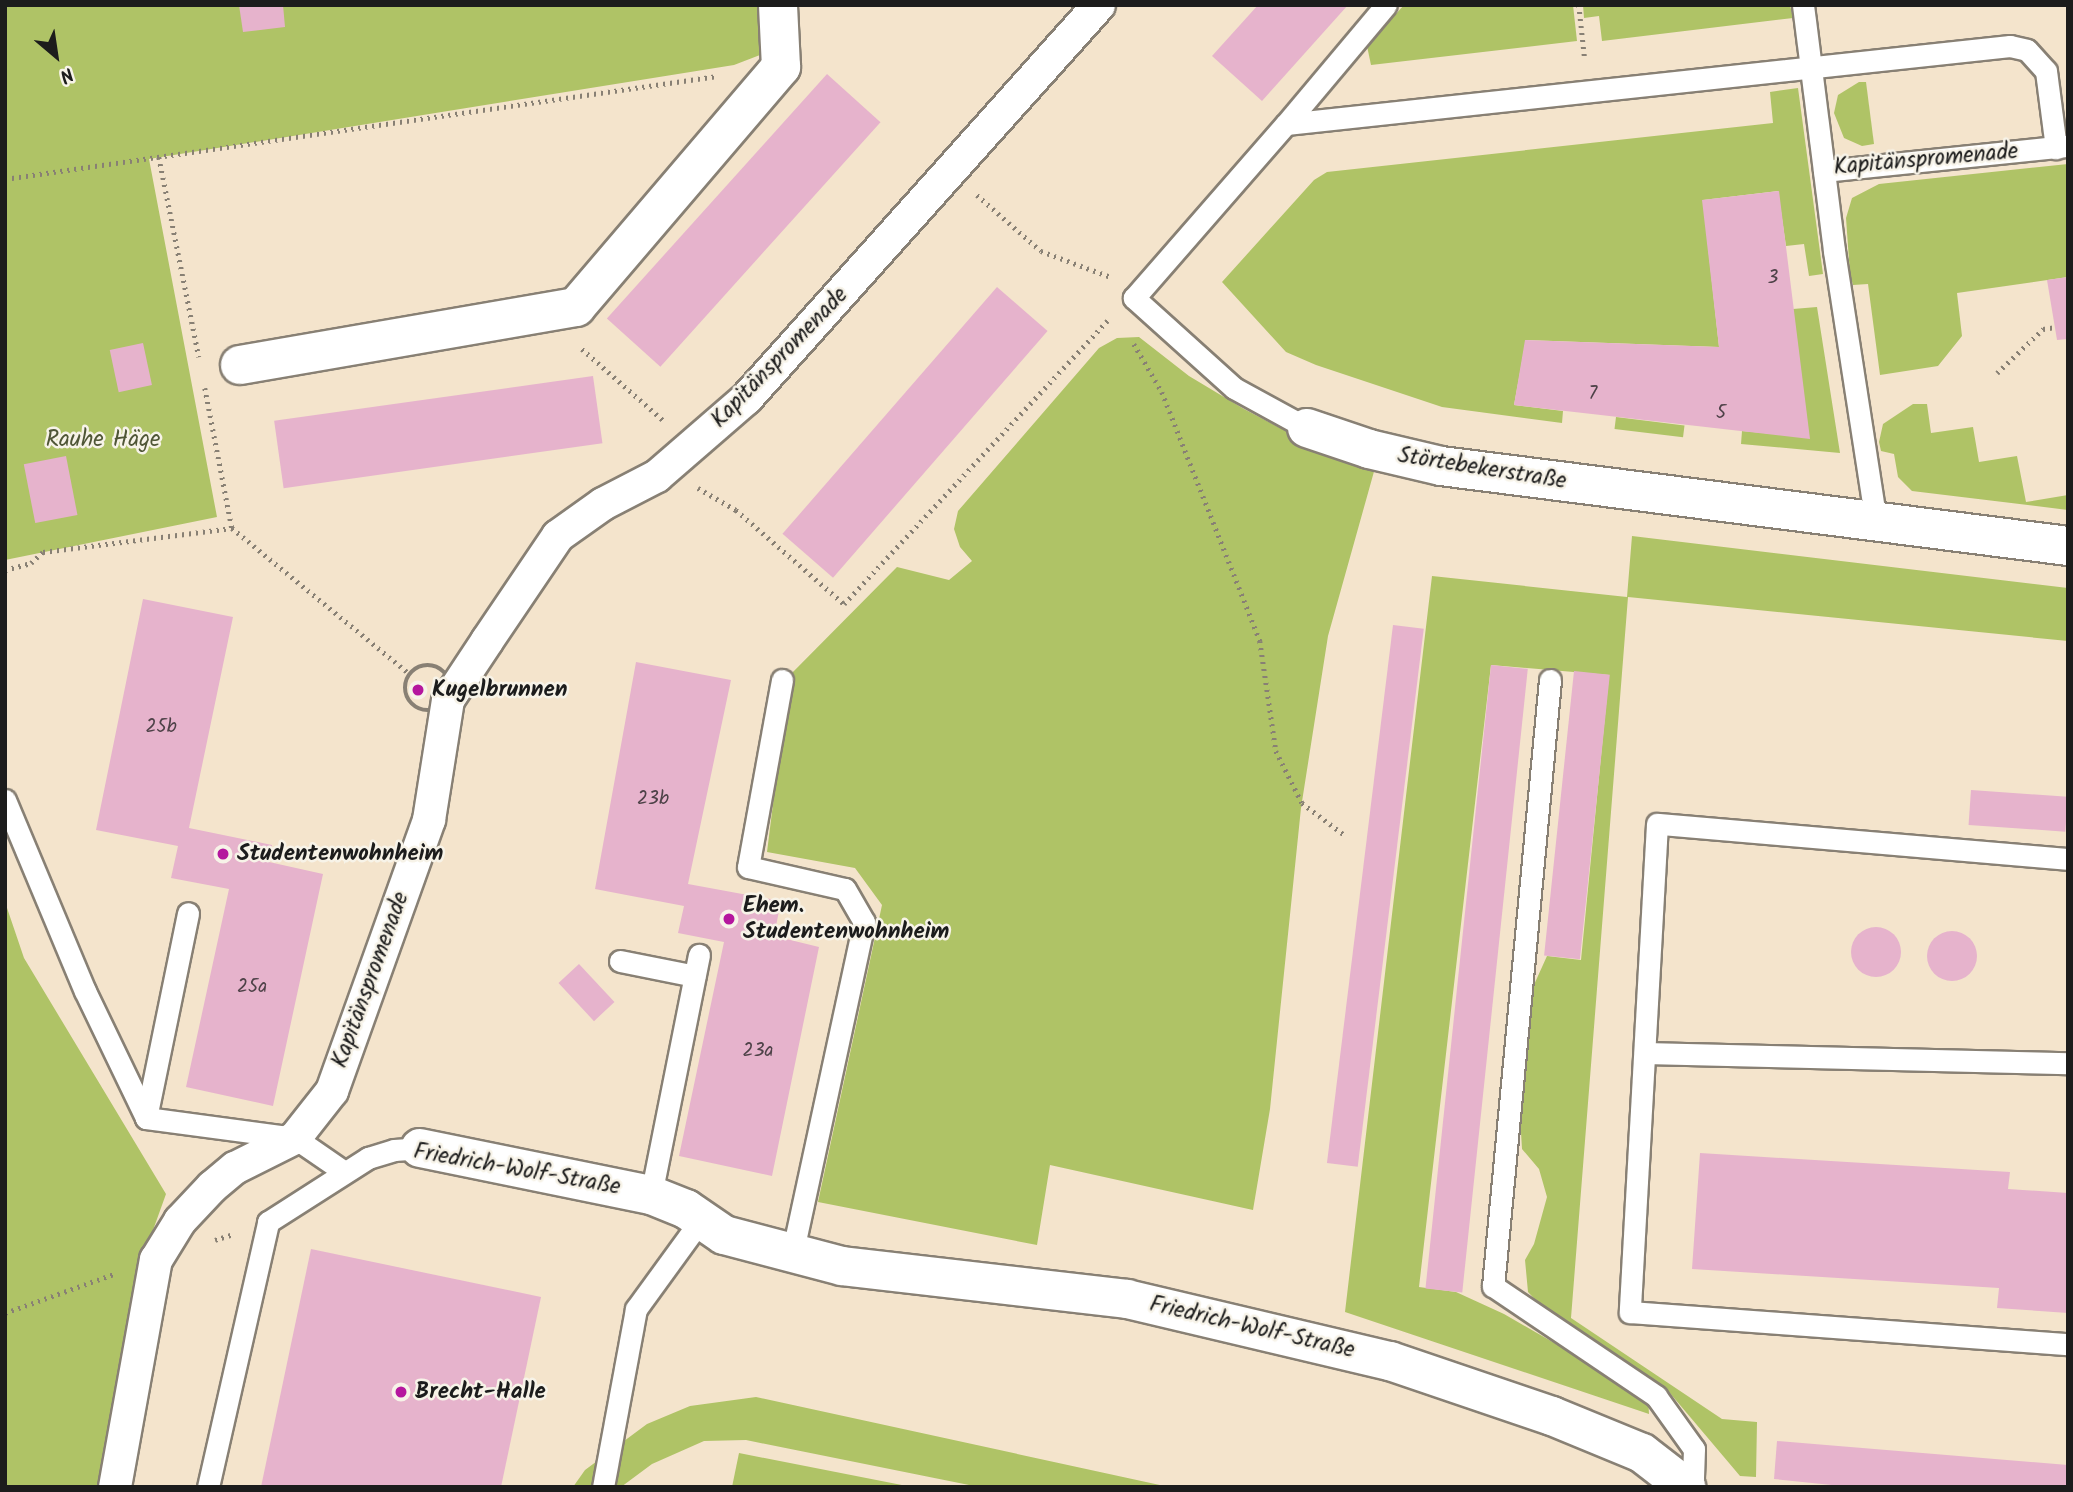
<!DOCTYPE html>
<meta charset="utf-8">
<style>
body{margin:0}
#map{position:relative;width:2073px;height:1492px;overflow:hidden;background:#f4e4cc;font-family:Kalam,sans-serif}
div>[style]{position:absolute}
.green>*{inset:0;background:#afc366;transform-origin:0 0}
.building>*{inset:0;background:#e6b3cc;transform-origin:0 0}
.round{border-radius:50%}
.path>*{height:4.5px;margin-top:-2.25px;transform-origin:0;background:repeating-linear-gradient(90deg,#888074 0 2px,transparent 0 7px)}
.path>.ring{margin:-2.25px;padding:0;box-sizing:content-box;background:none;border:4.5px solid #888074;border-radius:50%}
.roads{filter:drop-shadow(2px 0 #888074) drop-shadow(-2px 0 #888074) drop-shadow(0 2px #888074) drop-shadow(0 -2px #888074)}
.service>*{height:21px;margin:-10.5px;padding:0 10.5px;transform-origin:10.5px;border-radius:10.5px;background:#fff}
.pedestrian>*{height:32px;margin:-16px;padding:0 16px;transform-origin:16px;border-radius:16px;background:#fff}
.minor>*{height:38px;margin:-19px;padding:0 19px;transform-origin:19px;border-radius:19px;background:#fff}
.dots>*{width:19px;height:19px;translate:-50% -50%;box-sizing:border-box;border:4px solid #f7f3e8;border-radius:50%}
span{translate:-50% -50%;white-space:nowrap;text-align:center;line-height:1.15;-webkit-text-stroke:5px #f7f3e8;paint-order:stroke}
.number-label{font-size:19px;color:#4e4248}
.number-label span{-webkit-text-stroke-width:0}
.street-label{font-size:23px;color:#1c1c1c}
.park-label{font-size:23px;color:#4f5636}
.poi-label{font-size:23px;color:#1c1c1c;font-weight:700}
.left{translate:0 -50%;text-align:left}
.frame{position:absolute;inset:0;border:7px solid #1c1c1c;pointer-events:none}
.north{position:absolute;left:21px;top:21px;width:70px;height:70px;-webkit-text-stroke:5px #f7f3e8;paint-order:stroke;rotate:151deg;font-size:19px;font-weight:700;line-height:28px;text-align:center;color:#1c1c1c}
.north::after{content:'';display:block;margin:auto;width:24px;height:32px;background:#1c1c1c;clip-path:polygon(50% 0,100% 100%,50% 72%,0 100%)}
</style>
<div id="map">
<div class="green">
<i style="clip-path:polygon(5px 5px,757px 5px,760px 55px,734px 65px,149px 159px,217px 517px,5px 560px)"></i>
<i style="clip-path:polygon(1404px 5px,1573px 5px,1577px 41px,1371px 65px,1367px 46px)"></i>
<i style="clip-path:polygon(1583px 5px,1790px 5px,1793px 18px,1602px 41px,1599px 16px,1584px 18px)"></i>
<i style="clip-path:polygon(1859px 82px,1866px 82px,1874px 144px,1862px 146px,1844px 138px,1834px 113px,1838px 95px)"></i>
<i style="clip-path:polygon(1798px 88px,1823px 274px,1809px 276px,1804px 244px,1786px 246px,1778px 191px,1703px 200px,1719px 347px,1526px 340px,1514px 405px,1563px 411px,1562px 423px,1442px 407px,1316px 365px,1286px 352px,1222px 282px,1314px 180px,1327px 172px,1773px 123px,1770px 92px)"></i>
<i style="clip-path:polygon(2068px 164px,2068px 277px,1957px 293px,1962px 336px,1938px 366px,1880px 375px,1868px 284px,1853px 285px,1850px 274px,1846px 218px,1852px 198px,1879px 184px)"></i>
<i style="clip-path:polygon(1817px 307px,1840px 453px,1741px 444px,1742px 431px,1809px 437px,1793px 309px)"></i>
<i style="clip-path:polygon(1139px 337px,1189px 376px,1244px 409px,1303px 440px,1375px 468px,1328px 636px,1301px 808px,1270px 1109px,1253px 1210px,1050px 1165px,1037px 1245px,818px 1202px,882px 905px,855px 868px,767px 852px,789px 676px,897px 567px,949px 580px,972px 561px,960px 547px,954px 529px,958px 511px,1099px 348px,1117px 338px)"></i>
<i style="clip-path:polygon(1913px 404px,1927px 404px,1931px 433px,1973px 427px,1979px 462px,2017px 456px,2026px 502px,2068px 495px,2068px 510px,1912px 491px,1898px 477px,1894px 454px,1881px 451px,1879px 442px,1883px 424px)"></i>
<i style="left:1616px;top:417px;width:69px;height:12px;rotate:7deg"></i>
<i style="clip-path:polygon(1632px 536px,2068px 588px,2068px 641px,1628px 597px,1571px 1318px,1722px 1419px,1757px 1422px,1756px 1477px,1740px 1476px,1669px 1392px,1542px 1307px,1528px 1292px,1525px 1260px,1534px 1244px,1547px 1197px,1539px 1169px,1522px 1149px,1518px 1083px,1528px 998px,1547px 956px,1581px 960px,1609px 675px,1491px 665px,1419px 1287px,1456px 1292px,1504px 1314px,1648px 1397px,1649px 1414px,1345px 1312px,1432px 576px,1627px 597px)"></i>
<i style="clip-path:polygon(5px 902px,24px 958px,166px 1194px,134px 1283px,102px 1487px,5px 1487px)"></i>
<i style="clip-path:polygon(756px 1397px,1169px 1487px,979px 1487px,746px 1440px,704px 1441px,652px 1464px,621px 1487px,573px 1487px,585px 1470px,647px 1424px,690px 1406px)"></i>
<i style="clip-path:polygon(739px 1453px,912px 1487px,732px 1487px)"></i>
</div>
<div class="building">
<i style="clip-path:polygon(239px 5px,283px 5px,285px 27px,243px 32px)"></i>
<i style="clip-path:polygon(1258px 5px,1348px 5px,1262px 101px,1212px 56px)"></i>
<i style="left:827px;top:74px;width:72px;height:329px;rotate:42deg"></i>
<i style="clip-path:polygon(1779px 191px,1810px 439px,1514px 405px,1525px 340px,1719px 347px,1702px 200px)"></i>
<i style="clip-path:polygon(2068px 277px,2068px 339px,2057px 340px,2047px 280px)"></i>
<i style="left:997px;top:287px;width:67px;height:327px;rotate:41deg"></i>
<i style="left:143px;top:343px;width:43px;height:34px;rotate:78deg"></i>
<i style="left:593px;top:376px;width:68px;height:322px;rotate:82deg"></i>
<i style="left:66px;top:456px;width:60px;height:43px;rotate:79deg"></i>
<i style="clip-path:polygon(143px 599px,233px 617px,189px 828px,272px 845px,269px 862px,323px 874px,273px 1106px,186px 1087px,229px 889px,171px 878px,178px 846px,96px 830px)"></i>
<i style="left:1393px;top:625px;width:31px;height:542px;rotate:7deg"></i>
<i style="clip-path:polygon(636px 662px,731px 680px,688px 884px,781px 901px,774px 936px,819px 947px,772px 1176px,679px 1156px,724px 942px,678px 933px,684px 906px,595px 889px)"></i>
<i style="left:1491px;top:665px;width:37px;height:627px;rotate:6deg"></i>
<i style="left:1574px;top:671px;width:36px;height:286px;rotate:6deg"></i>
<i style="left:1971px;top:790px;width:97px;height:35px;rotate:4deg"></i>
<i class="round" style="left:1851px;top:927px;width:50px;height:50px"></i>
<i class="round" style="left:1927px;top:931px;width:50px;height:50px"></i>
<i style="left:579px;top:964px;width:52px;height:28px;rotate:47deg"></i>
<i style="clip-path:polygon(1700px 1153px,2010px 1172px,2008px 1189px,2068px 1193px,2068px 1313px,1997px 1308px,1999px 1288px,1692px 1269px)"></i>
<i style="clip-path:polygon(311px 1249px,541px 1297px,501px 1487px,261px 1487px)"></i>
<i style="clip-path:polygon(1777px 1441px,2068px 1465px,2068px 1487px,1851px 1487px,1774px 1479px)"></i>
</div>
<div class="path">
<i style="left:1579px;top:5px;width:55px;rotate:83.8deg"></i>
<i style="left:159px;top:157px;width:204px;rotate:78.7deg"></i>
<i style="left:5px;top:179px;width:720px;rotate:-8.22deg"></i>
<i style="left:977px;top:195px;width:85px;rotate:41.2deg"></i>
<i style="left:1041px;top:251px;width:75px;rotate:20.4deg"></i>
<i style="left:1134px;top:344px;width:56px;rotate:59.7deg"></i>
<i style="left:1162px;top:392px;width:268px;rotate:68.5deg"></i>
<i style="left:1260px;top:641px;width:111px;rotate:81.7deg"></i>
<i style="left:1276px;top:751px;width:58px;rotate:63.4deg"></i>
<i style="left:1302px;top:803px;width:55px;rotate:36.9deg"></i>
<i style="left:582px;top:349px;width:111px;rotate:41.3deg"></i>
<i style="left:1997px;top:373px;width:64px;rotate:-43.7deg"></i>
<i style="left:2043px;top:329px;width:12px;rotate:-9deg"></i>
<i style="left:205px;top:388px;width:143px;rotate:79.1deg"></i>
<i style="left:698px;top:488px;width:44px;rotate:30.1deg"></i>
<i style="left:736px;top:510px;width:143px;rotate:41deg"></i>
<i style="left:844px;top:604px;width:389px;rotate:-47.1deg"></i>
<i style="left:5px;top:570px;width:27px;rotate:-15deg"></i>
<i style="left:31px;top:563px;width:16px;rotate:-43deg"></i>
<i style="left:43px;top:552px;width:191px;rotate:-7.2deg"></i>
<i style="left:232px;top:528px;width:230px;rotate:39.4deg"></i>
<i class="ring" style="left:405px;top:665px;width:41.5px;height:41.5px"></i>
<i style="left:215px;top:1240px;width:20px;rotate:-18deg"></i>
<i style="left:5px;top:1313px;width:116px;rotate:-19.7deg"></i>
</div>
<div class="roads">
<div class="service">
<i style="left:1803px;top:5px;width:248px;rotate:82.8deg"></i>
<i style="left:1834px;top:251px;width:273px;rotate:81.2deg"></i>
<i style="left:1286px;top:124px;width:155px;rotate:-50deg"></i>
<i style="left:1824px;top:171px;width:245px;rotate:-5.9deg"></i>
<i style="left:1307px;top:428px;width:83px;rotate:-151.3deg"></i>
<i style="left:1234px;top:388px;width:135px;rotate:-138deg"></i>
<i style="left:1134px;top:298px;width:231px;rotate:-48.9deg"></i>
<i style="left:1286px;top:124px;width:728px;rotate:-6.15deg"></i>
<i style="left:2010px;top:46px;width:17px;rotate:13deg"></i>
<i style="left:2027px;top:50px;width:28px;rotate:48deg"></i>
<i style="left:2046px;top:71px;width:78px;rotate:82.6deg"></i>
<i style="left:782px;top:680px;width:190px;rotate:100.3deg"></i>
<i style="left:748px;top:867px;width:99px;rotate:12.8deg"></i>
<i style="left:845px;top:889px;width:38px;rotate:60deg"></i>
<i style="left:864px;top:922px;width:340px;rotate:102.2deg"></i>
<i style="left:1550px;top:680px;width:609px;rotate:95.37deg"></i>
<i style="left:1493px;top:1286px;width:197px;rotate:34deg"></i>
<i style="left:1656px;top:1396px;width:65px;rotate:54.4deg"></i>
<i style="left:1694px;top:1449px;width:38px;rotate:92deg"></i>
<i style="left:5px;top:800px;width:207px;rotate:67.3deg"></i>
<i style="left:85px;top:991px;width:141px;rotate:64.3deg"></i>
<i style="left:2068px;top:859px;width:412px;rotate:-175.1deg"></i>
<i style="left:1657px;top:824px;width:489px;rotate:93.2deg"></i>
<i style="left:1630px;top:1312px;width:439px;rotate:4.2deg"></i>
<i style="left:620px;top:961px;width:76px;rotate:11.3deg"></i>
<i style="left:1645px;top:1053px;width:423px;rotate:1.4deg"></i>
<i style="left:146px;top:1118px;width:209px;rotate:-78.4deg"></i>
<i style="left:146px;top:1118px;width:150px;rotate:7.6deg"></i>
<i style="left:295px;top:1138px;width:58px;rotate:34.5deg"></i>
<i style="left:651px;top:1195px;width:245px;rotate:-78.7deg"></i>
<i style="left:208px;top:1487px;width:272px;rotate:-77.2deg"></i>
<i style="left:268px;top:1222px;width:119px;rotate:-32.6deg"></i>
<i style="left:368px;top:1158px;width:27px;rotate:-17deg"></i>
<i style="left:394px;top:1150px;width:26px;rotate:-4deg"></i>
<i style="left:603px;top:1487px;width:181px;rotate:-79.5deg"></i>
<i style="left:636px;top:1309px;width:109px;rotate:-54deg"></i>
</div>
<div class="pedestrian">
<i style="left:115px;top:1487px;width:231px;rotate:-79.8deg"></i>
<i style="left:156px;top:1260px;width:46px;rotate:-58.4deg"></i>
<i style="left:180px;top:1221px;width:47px;rotate:-46.7deg"></i>
<i style="left:212px;top:1187px;width:30px;rotate:-40deg"></i>
<i style="left:235px;top:1168px;width:67px;rotate:-26.6deg"></i>
<i style="left:295px;top:1138px;width:60px;rotate:-51.8deg"></i>
<i style="left:332px;top:1091px;width:288px;rotate:-70.3deg"></i>
<i style="left:429px;top:820px;width:121px;rotate:-81deg"></i>
<i style="left:448px;top:700px;width:71px;rotate:-56.5deg"></i>
<i style="left:487px;top:641px;width:127px;rotate:-55.9deg"></i>
<i style="left:558px;top:536px;width:55px;rotate:-35.4deg"></i>
<i style="left:603px;top:504px;width:61px;rotate:-27.4deg"></i>
<i style="left:657px;top:476px;width:118px;rotate:-40.9deg"></i>
<i style="left:746px;top:399px;width:529px;rotate:-48.14deg"></i>
</div>
<div class="minor">
<i style="left:240px;top:365px;width:341px;rotate:-9.8deg"></i>
<i style="left:576px;top:307px;width:316px;rotate:-49.5deg"></i>
<i style="left:781px;top:67px;width:62px;rotate:-92.8deg"></i>
<i style="left:1307px;top:428px;width:65px;rotate:18.7deg"></i>
<i style="left:1369px;top:449px;width:74px;rotate:13.3deg"></i>
<i style="left:1441px;top:466px;width:632px;rotate:7.27deg"></i>
<i style="left:420px;top:1148px;width:236px;rotate:11.5deg"></i>
<i style="left:651px;top:1195px;width:38px;rotate:22deg"></i>
<i style="left:686px;top:1209px;width:46px;rotate:34.4deg"></i>
<i style="left:724px;top:1235px;width:122px;rotate:14.7deg"></i>
<i style="left:842px;top:1266px;width:287px;rotate:6.6deg"></i>
<i style="left:1127px;top:1299px;width:270px;rotate:13.3deg"></i>
<i style="left:1390px;top:1361px;width:171px;rotate:18.8deg"></i>
<i style="left:1552px;top:1416px;width:97px;rotate:22.3deg"></i>
<i style="left:1642px;top:1453px;width:56px;rotate:37.7deg"></i>
</div>
</div>
<div class="dots">
<i style="left:418px;top:690px;background:#b5179e"></i>
<i style="left:223px;top:854px;background:#b5179e"></i>
<i style="left:729px;top:919px;background:#b5179e"></i>
<i style="left:401px;top:1392px;background:#b5179e"></i>
</div>
<div class="number-label">
<span style="left:1773px;top:279px">3</span>
<span style="left:1593px;top:395px">7</span>
<span style="left:1721px;top:414px">5</span>
<span style="left:161px;top:728px">25b</span>
<span style="left:653px;top:800px">23b</span>
<span style="left:252px;top:988px">25a</span>
<span style="left:758px;top:1052px">23a</span>
</div>
<div class="street-label">
<span style="left:1926px;top:160px;rotate:-5deg">Kapitänspromenade</span>
<span style="left:780px;top:358px;rotate:-46deg">Kapitänspromenade</span>
<span style="left:1482px;top:469px;rotate:9deg">Störtebekerstraße</span>
<span style="left:371px;top:980px;rotate:-70deg">Kapitänspromenade</span>
<span style="left:517px;top:1170px;rotate:10deg">Friedrich-Wolf-Straße</span>
<span style="left:1252px;top:1328px;rotate:13deg">Friedrich-Wolf-Straße</span>
</div>
<div class="park-label">
<span style="left:103px;top:440px">Rauhe Häge</span>
</div>
<div class="poi-label">
<span class="left" style="left:432px;top:690px">Kugelbrunnen</span>
<span class="left" style="left:237px;top:854px">Studentenwohnheim</span>
<span class="left" style="left:743px;top:919px">Ehem.<br>Studentenwohnheim</span>
<span class="left" style="left:415px;top:1392px">Brecht-Halle</span>
</div>
<div class="frame"></div>
<div class="north">N</div>
</div>
